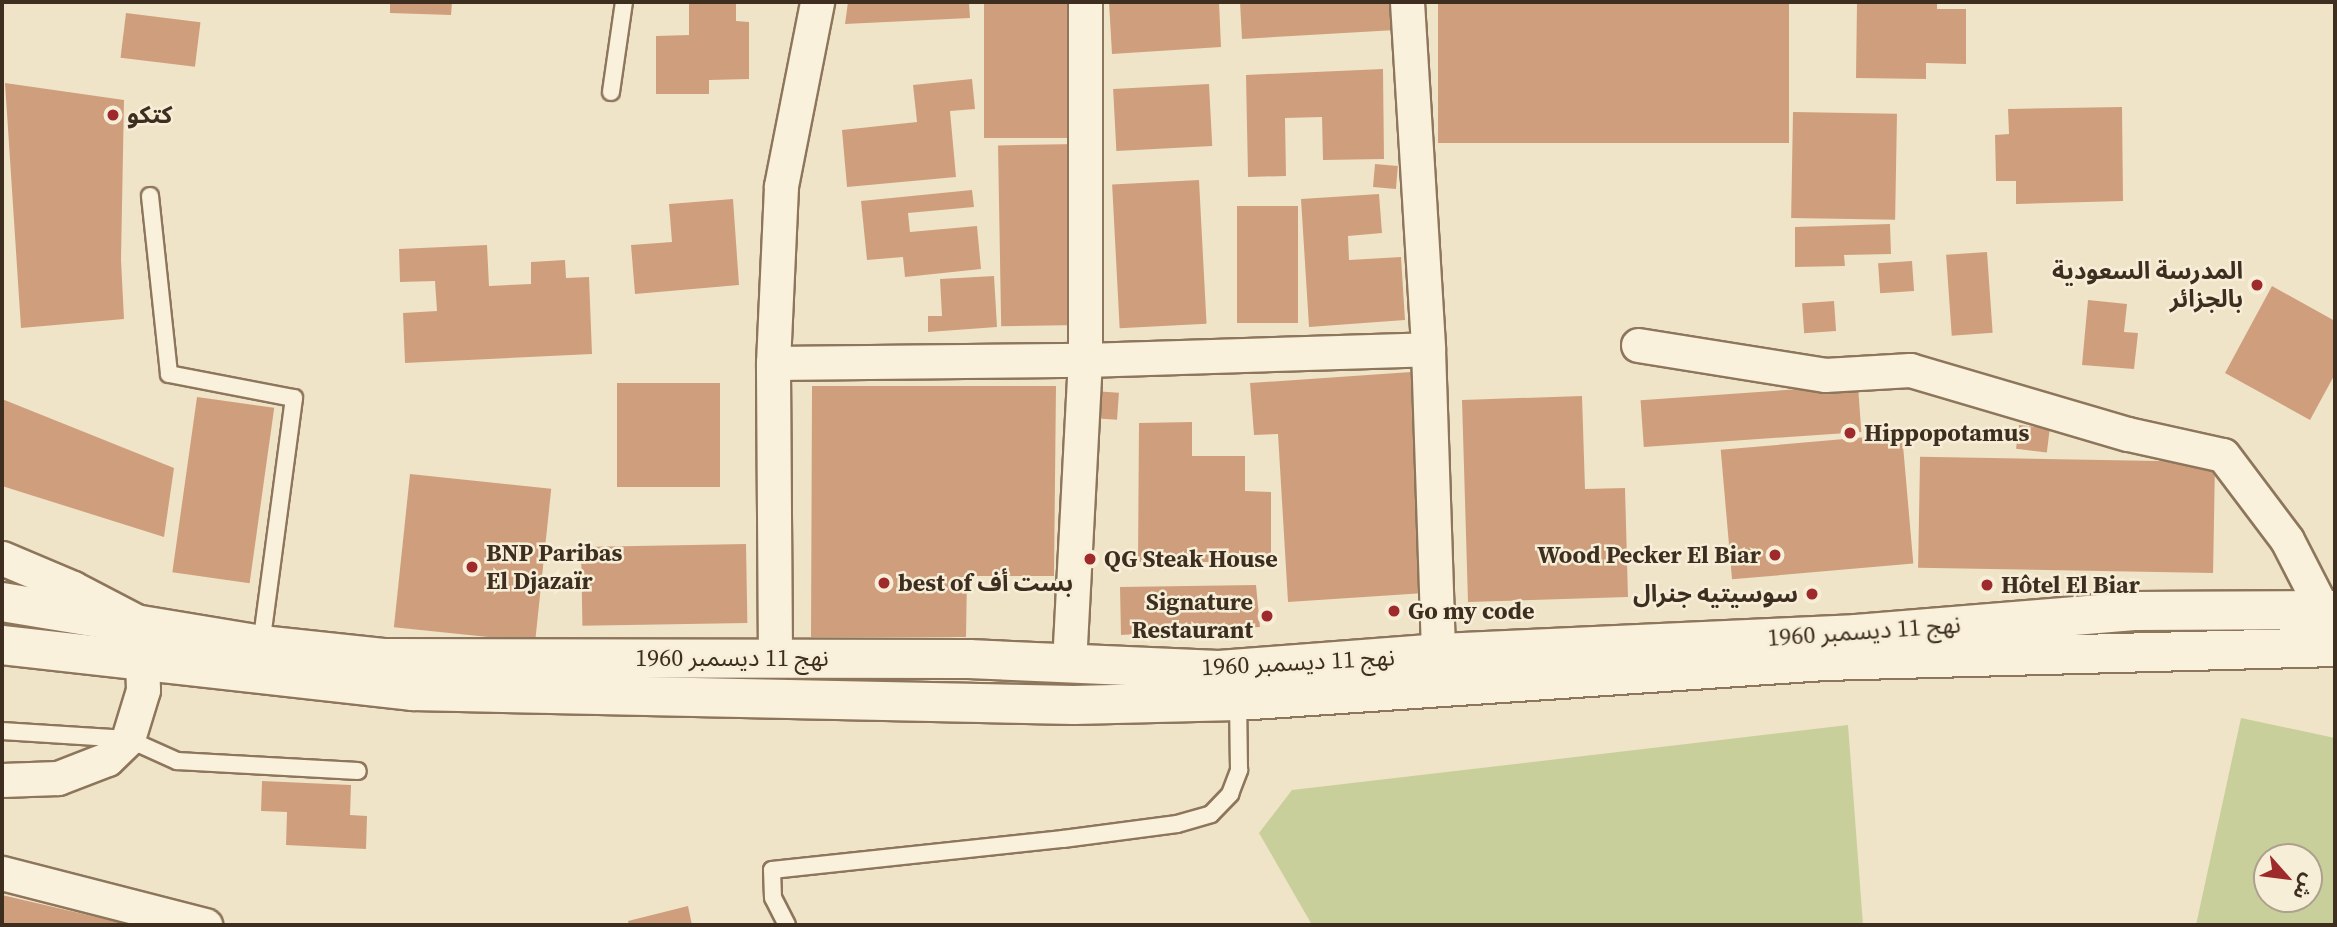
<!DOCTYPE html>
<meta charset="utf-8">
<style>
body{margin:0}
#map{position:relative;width:2337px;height:927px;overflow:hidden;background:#f0e4c8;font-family:"Source Serif 4","Noto Sans Arabic",serif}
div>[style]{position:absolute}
.green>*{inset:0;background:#c9cf9b}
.building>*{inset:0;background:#cf9f7d;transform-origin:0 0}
.roads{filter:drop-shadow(2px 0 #8d765c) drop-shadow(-2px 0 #8d765c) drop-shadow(0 2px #8d765c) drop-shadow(0 -2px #8d765c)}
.lane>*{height:16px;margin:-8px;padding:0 8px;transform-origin:8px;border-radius:8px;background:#faf1dc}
.street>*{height:33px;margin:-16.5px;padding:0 16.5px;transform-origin:16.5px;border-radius:16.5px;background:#faf1dc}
.secondary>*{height:38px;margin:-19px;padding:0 19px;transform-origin:19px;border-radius:19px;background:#faf1dc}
.dots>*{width:19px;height:19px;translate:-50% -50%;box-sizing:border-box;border:4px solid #f7eed8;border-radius:50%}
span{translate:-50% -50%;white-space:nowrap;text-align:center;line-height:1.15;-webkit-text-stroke:5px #f7eed8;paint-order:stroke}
.poi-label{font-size:24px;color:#3d2e20;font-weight:700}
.left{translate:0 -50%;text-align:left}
.right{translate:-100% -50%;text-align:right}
.street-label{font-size:24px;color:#3d2e20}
.frame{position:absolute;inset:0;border:4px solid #3d2e20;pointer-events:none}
.north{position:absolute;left:2253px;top:843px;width:70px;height:70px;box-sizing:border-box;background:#f7eed8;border:2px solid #ada18e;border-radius:50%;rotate:118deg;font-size:19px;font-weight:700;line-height:28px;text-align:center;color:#3d2e20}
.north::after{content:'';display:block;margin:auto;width:24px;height:32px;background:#9e2a2b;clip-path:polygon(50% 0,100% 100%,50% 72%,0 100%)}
</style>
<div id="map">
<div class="green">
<i style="clip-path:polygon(evenodd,2241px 718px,2335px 738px,2335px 925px,2196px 925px,2241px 718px,2267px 857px,2309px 857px,2309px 899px,2267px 899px,2267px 857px)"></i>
<i style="clip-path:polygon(1848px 725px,1863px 925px,1312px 925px,1259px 833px,1292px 790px)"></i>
</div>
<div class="building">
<i style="clip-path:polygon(390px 2px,452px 2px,451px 15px,390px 13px)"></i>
<i style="clip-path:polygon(689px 2px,736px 2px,736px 21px,749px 22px,749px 79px,709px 80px,709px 94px,656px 94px,656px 36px,689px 35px)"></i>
<i style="clip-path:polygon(848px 2px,969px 2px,970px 18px,845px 24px)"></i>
<i style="left:984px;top:2px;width:93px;height:136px"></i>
<i style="clip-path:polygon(1109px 2px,1219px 2px,1221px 47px,1112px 54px)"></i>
<i style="clip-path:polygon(1240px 2px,1395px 2px,1396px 30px,1242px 39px)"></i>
<i style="left:1438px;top:2px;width:351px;height:141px"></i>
<i style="clip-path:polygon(1857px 2px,1937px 2px,1937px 9px,1966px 9px,1966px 64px,1926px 63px,1926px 79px,1856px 78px)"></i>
<i style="left:126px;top:13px;width:75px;height:45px;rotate:7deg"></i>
<i style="clip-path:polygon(1383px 69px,1384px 159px,1323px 160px,1322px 117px,1285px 118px,1286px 176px,1248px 177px,1246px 75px)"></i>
<i style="clip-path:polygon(972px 79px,975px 109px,950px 111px,956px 177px,847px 187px,842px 130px,917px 122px,913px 85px)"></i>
<i style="clip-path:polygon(5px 83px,124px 100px,121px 260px,124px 319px,21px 328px)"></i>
<i style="left:1209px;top:84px;width:62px;height:96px;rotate:87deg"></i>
<i style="clip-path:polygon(2122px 107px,2123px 201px,2016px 204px,2016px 181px,1996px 181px,1995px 135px,2009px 134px,2008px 109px)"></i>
<i style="left:1793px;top:112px;width:104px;height:106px;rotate:1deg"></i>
<i style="left:1078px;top:144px;width:181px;height:80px;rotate:89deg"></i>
<i style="left:1375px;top:164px;width:23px;height:23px;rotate:5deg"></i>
<i style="left:1199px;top:180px;width:144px;height:87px;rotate:87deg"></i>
<i style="clip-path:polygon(972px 190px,974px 207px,908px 213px,910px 232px,977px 226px,981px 269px,905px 277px,903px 257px,867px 260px,861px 201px)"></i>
<i style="clip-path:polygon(1379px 194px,1382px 233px,1348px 236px,1349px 260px,1401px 257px,1405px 320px,1309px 327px,1301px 199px)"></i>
<i style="clip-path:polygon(733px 199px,739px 285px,635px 294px,631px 245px,672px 242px,669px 204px)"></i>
<i style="left:1298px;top:206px;width:117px;height:61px;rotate:90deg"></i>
<i style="clip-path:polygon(1890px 224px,1891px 254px,1844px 255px,1845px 266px,1795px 267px,1795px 227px)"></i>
<i style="clip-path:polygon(487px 245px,489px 286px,531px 284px,531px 262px,565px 260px,566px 278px,589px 277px,592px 354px,405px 363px,403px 313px,437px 311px,435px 281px,400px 282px,399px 249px)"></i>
<i style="left:1987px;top:252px;width:81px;height:41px;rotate:86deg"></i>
<i style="left:1912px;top:261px;width:30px;height:34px;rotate:86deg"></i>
<i style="clip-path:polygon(994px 276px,997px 327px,928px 332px,928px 316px,942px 316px,940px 279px)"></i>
<i style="clip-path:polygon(2272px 286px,2335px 321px,2335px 374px,2310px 420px,2225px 373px)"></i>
<i style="clip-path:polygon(2088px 300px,2127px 304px,2124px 332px,2138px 333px,2134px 369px,2082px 365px)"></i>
<i style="left:1834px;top:301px;width:30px;height:32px;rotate:86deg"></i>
<i style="clip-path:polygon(1411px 372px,1425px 593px,1288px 602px,1278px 434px,1254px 435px,1250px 383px)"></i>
<i style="left:617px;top:383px;width:103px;height:104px"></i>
<i style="left:1858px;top:385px;width:47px;height:218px;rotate:86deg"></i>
<i style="clip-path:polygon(812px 386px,1056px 386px,1054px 576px,967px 576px,966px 637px,811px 637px)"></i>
<i style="left:1093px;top:391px;width:26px;height:27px;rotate:4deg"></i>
<i style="clip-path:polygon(1582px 396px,1585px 489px,1625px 488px,1628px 597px,1468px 602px,1462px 400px)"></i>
<i style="left:197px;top:397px;width:78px;height:177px;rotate:8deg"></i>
<i style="clip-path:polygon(2px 399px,174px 468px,164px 537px,2px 486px)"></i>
<i style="clip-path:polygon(1192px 422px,1192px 456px,1245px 456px,1245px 491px,1271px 492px,1271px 562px,1138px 562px,1139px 423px)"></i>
<i style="left:2019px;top:425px;width:31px;height:24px;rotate:7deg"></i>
<i style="left:1902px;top:434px;width:130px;height:182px;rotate:85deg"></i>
<i style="left:2215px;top:462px;width:111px;height:295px;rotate:91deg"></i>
<i style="left:410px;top:474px;width:142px;height:154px;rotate:6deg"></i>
<i style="left:746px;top:544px;width:79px;height:165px;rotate:89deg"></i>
<i style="clip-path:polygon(1256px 585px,1260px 627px,1121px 635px,1120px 587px)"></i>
<i style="clip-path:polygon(262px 781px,351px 785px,350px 815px,367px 816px,366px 849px,286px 845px,287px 812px,261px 811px)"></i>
<i style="clip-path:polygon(2px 895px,126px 924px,126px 925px,2px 925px)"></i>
<i style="clip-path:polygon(688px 906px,692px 925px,629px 925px,628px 921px)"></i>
</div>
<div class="roads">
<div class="lane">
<i style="left:611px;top:92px;width:91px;rotate:-81.8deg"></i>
<i style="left:150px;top:196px;width:179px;rotate:83.9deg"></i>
<i style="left:169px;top:374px;width:127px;rotate:10.9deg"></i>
<i style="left:294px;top:398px;width:249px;rotate:97.6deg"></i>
<i style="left:2px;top:731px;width:126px;rotate:3.6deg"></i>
<i style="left:128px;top:739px;width:54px;rotate:24.2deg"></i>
<i style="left:177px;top:761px;width:181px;rotate:3.2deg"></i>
<i style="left:787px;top:925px;width:30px;rotate:-117deg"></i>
<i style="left:773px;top:898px;width:28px;rotate:-92deg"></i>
<i style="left:772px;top:870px;width:293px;rotate:-6.1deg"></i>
<i style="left:1063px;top:839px;width:115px;rotate:-7.5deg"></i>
<i style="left:1177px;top:824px;width:35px;rotate:-16deg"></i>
<i style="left:1211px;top:814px;width:28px;rotate:-46deg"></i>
<i style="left:1230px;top:794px;width:26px;rotate:-69deg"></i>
<i style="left:1239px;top:770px;width:69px;rotate:-90.8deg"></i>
</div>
<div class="street">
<i style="left:1407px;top:2px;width:348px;rotate:86.5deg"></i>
<i style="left:1428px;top:349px;width:304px;rotate:88.1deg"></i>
<i style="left:1638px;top:345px;width:189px;rotate:9.1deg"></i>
<i style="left:1825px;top:375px;width:85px;rotate:-3.4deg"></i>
<i style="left:1910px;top:370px;width:227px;rotate:16.4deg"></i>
<i style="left:2128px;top:434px;width:97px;rotate:12.5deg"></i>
<i style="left:2223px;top:455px;width:106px;rotate:53deg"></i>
<i style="left:2287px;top:540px;width:79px;rotate:62.8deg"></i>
<i style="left:773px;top:363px;width:312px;rotate:-0.6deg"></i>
<i style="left:1085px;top:360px;width:343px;rotate:-1.8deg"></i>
<i style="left:2px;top:558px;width:77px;rotate:22.9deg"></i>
<i style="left:73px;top:588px;width:73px;rotate:27.6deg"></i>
<i style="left:138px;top:622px;width:5px;rotate:53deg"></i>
<i style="left:141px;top:626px;width:64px;rotate:88.2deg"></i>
<i style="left:143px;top:690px;width:51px;rotate:107deg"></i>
<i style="left:128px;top:739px;width:29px;rotate:136deg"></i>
<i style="left:107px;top:759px;width:53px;rotate:158.8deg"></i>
<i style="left:58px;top:778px;width:56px;rotate:178deg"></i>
<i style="left:775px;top:657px;width:294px;rotate:-90.4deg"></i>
<i style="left:773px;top:363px;width:177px;rotate:-87.4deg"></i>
<i style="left:781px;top:186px;width:187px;rotate:-78.9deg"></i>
<i style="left:1069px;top:664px;width:304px;rotate:-87deg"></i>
<i style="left:1085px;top:360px;width:358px;rotate:-90deg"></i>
<i style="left:2px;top:873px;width:210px;rotate:14.4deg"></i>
</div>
<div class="secondary">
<i style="left:2px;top:602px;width:263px;rotate:9.4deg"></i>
<i style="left:261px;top:645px;width:125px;rotate:6deg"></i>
<i style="left:385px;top:658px;width:584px;rotate:0.1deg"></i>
<i style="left:969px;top:659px;width:250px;rotate:2.5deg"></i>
<i style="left:1219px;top:670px;width:220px;rotate:-4.4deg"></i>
<i style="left:1438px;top:653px;width:418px;rotate:-2.6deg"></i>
<i style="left:1856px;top:634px;width:279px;rotate:-4.7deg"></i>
<i style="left:2134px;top:611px;width:201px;rotate:-0.3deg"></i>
<i style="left:2px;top:645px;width:414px;rotate:6.4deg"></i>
<i style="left:413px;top:691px;width:661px;rotate:1.21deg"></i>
<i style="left:1074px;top:705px;width:164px;rotate:-1.4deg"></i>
<i style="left:1238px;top:701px;width:588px;rotate:-3.9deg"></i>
<i style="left:1825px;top:661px;width:510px;rotate:-1.57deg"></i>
</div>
</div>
<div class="dots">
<i style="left:113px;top:115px;background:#9e2a2b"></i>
<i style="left:2257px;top:285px;background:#9e2a2b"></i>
<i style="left:1850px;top:433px;background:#9e2a2b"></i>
<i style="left:1775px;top:555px;background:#9e2a2b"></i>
<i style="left:1090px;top:559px;background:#9e2a2b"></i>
<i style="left:472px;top:567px;background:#9e2a2b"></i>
<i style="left:884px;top:583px;background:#9e2a2b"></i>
<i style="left:1987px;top:585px;background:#9e2a2b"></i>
<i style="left:1812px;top:594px;background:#9e2a2b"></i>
<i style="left:1394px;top:611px;background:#9e2a2b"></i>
<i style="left:1267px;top:616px;background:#9e2a2b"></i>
</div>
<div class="poi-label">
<span class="left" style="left:127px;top:115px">كتكو</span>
<span class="right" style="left:2243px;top:285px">المدرسة السعودية<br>بالجزائر</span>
<span class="left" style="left:1864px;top:433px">Hippopotamus</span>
<span class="left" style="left:486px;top:567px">BNP Paribas<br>El Djazaïr</span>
<span class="right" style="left:1761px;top:555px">Wood Pecker El Biar</span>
<span class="left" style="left:1104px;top:559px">QG Steak House</span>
<span class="left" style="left:898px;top:583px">best of بست أف</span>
<span class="left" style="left:2001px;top:585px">Hôtel El Biar</span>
<span class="right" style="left:1798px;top:594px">سوسيتيه جنرال</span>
<span class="right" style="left:1253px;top:616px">Signature<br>Restaurant</span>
<span class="left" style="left:1408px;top:611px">Go my code</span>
</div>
<div class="street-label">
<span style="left:1864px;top:631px;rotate:-4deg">نهج 11 ديسمبر 1960</span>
<span style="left:732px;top:658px">نهج 11 ديسمبر 1960</span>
<span style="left:1298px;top:662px;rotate:-3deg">نهج 11 ديسمبر 1960</span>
</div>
<div class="frame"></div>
<div class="north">ش</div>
</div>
